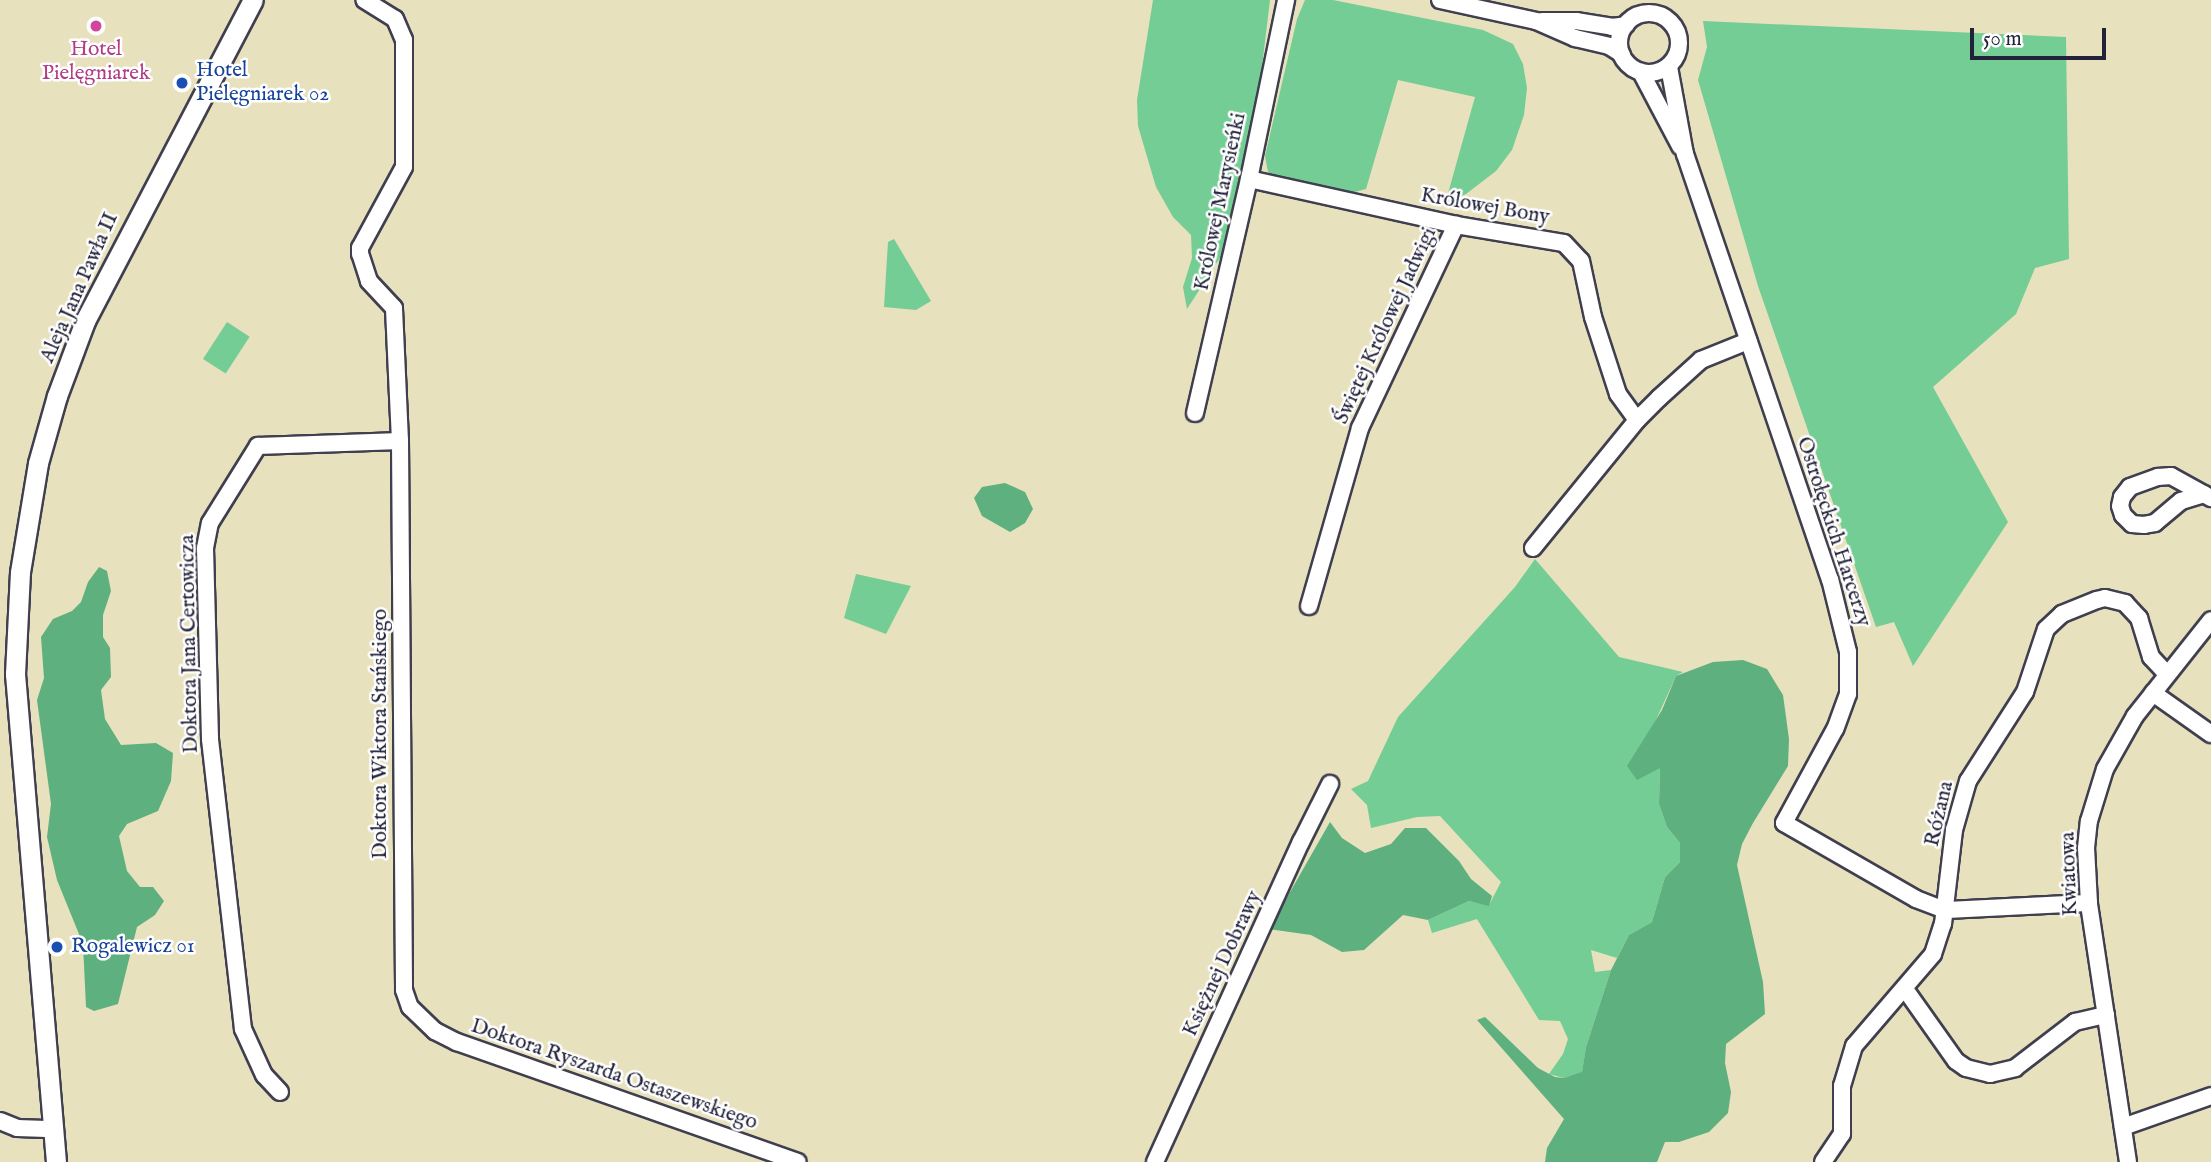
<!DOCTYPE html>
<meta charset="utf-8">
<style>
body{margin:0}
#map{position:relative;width:2211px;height:1162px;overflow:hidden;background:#e7e1be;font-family:"IM FELL English",serif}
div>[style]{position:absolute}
.green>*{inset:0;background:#73cd94;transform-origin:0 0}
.forest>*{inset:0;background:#5eb07e}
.roads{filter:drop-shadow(2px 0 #403f4f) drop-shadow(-2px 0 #403f4f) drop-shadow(0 2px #403f4f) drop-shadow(0 -2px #403f4f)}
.minor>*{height:16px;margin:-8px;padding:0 8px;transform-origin:8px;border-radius:8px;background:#fff}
.minor>.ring{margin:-8px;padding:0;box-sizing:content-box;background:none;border:16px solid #fff;border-radius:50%}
.tertiary>*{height:19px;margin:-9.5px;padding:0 9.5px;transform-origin:9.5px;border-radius:9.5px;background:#fff}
.dots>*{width:19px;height:19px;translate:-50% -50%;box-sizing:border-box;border:4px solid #fff;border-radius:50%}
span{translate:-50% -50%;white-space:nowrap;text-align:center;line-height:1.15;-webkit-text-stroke:5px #fff;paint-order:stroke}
.hotel-label{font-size:21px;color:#b23c85}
.transit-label{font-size:21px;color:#164399}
.left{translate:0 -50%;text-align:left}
.street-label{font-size:21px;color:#22223b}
.scale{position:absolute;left:1970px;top:28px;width:136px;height:32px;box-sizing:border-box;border:4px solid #22223b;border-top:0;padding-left:9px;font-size:21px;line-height:24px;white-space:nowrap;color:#22223b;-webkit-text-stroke:5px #fff;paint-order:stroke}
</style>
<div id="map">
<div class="green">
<i style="clip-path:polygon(1153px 0,1270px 0,1250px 166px,1229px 244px,1187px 309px,1183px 287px,1192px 258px,1191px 235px,1173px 217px,1156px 187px,1138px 126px,1137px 100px)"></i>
<i style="clip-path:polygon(1305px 0,1333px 0,1483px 30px,1513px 44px,1523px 64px,1527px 88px,1524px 115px,1512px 150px,1496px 171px,1466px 194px,1445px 204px,1475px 97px,1398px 80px,1366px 189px,1347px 194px,1280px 180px,1268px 172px,1265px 156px,1297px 19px)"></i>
<i style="clip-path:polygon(1703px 21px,2066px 37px,2069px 259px,2035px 268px,2016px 314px,1933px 387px,2008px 522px,1913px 666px,1894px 622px,1876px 627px,1758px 286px,1698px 80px,1707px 47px)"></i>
<i style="clip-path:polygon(894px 239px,931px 301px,916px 310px,884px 307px,888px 242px)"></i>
<i style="left:227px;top:322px;width:27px;height:44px;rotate:33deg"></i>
<i style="clip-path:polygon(1535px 559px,1619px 657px,1683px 672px,1676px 676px,1650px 733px,1660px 767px,1659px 804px,1667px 827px,1680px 843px,1680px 862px,1665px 877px,1652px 922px,1629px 935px,1617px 958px,1591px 950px,1595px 972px,1611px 970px,1586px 1047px,1582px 1073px,1564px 1078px,1549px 1074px,1563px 1054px,1568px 1039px,1560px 1021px,1539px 1020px,1477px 919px,1432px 933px,1428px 920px,1469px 901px,1489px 905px,1501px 882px,1440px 816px,1417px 817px,1371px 828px,1367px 805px,1351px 789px,1368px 781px,1398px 717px,1515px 587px)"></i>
<i style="clip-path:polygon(856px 574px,911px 586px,886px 634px,844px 618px)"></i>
</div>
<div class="forest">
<i style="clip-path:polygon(1005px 483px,1025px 492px,1033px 509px,1025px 523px,1010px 532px,982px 516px,974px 498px,982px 487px)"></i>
<i style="clip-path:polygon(99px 567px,107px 571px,111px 591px,103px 615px,103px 637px,110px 648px,111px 677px,101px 690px,105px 719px,121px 745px,156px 743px,173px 753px,171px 781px,158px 811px,127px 824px,119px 836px,127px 871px,140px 887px,153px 887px,164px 901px,155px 915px,137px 927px,118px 1004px,94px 1011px,86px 1007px,83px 944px,57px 880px,47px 837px,51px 804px,37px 700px,44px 678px,41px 637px,53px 619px,72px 611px,81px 602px,88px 582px)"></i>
<i style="clip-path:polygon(1743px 660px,1767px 669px,1783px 695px,1789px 739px,1788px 766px,1753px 823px,1742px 844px,1737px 865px,1763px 982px,1765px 1014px,1726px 1044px,1725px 1063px,1731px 1092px,1728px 1113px,1709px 1132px,1679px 1142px,1665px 1142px,1657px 1162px,1545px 1162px,1547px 1148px,1564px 1119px,1477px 1020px,1485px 1017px,1538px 1068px,1555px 1077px,1564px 1078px,1582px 1072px,1586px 1047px,1611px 970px,1629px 935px,1652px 922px,1665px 877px,1680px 862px,1680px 843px,1667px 827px,1659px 804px,1660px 768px,1637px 780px,1627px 766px,1662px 710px,1676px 676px,1713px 662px)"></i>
<i style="clip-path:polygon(1330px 822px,1342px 838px,1365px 853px,1391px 844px,1405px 828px,1426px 828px,1459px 861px,1471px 879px,1492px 896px,1489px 906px,1469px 901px,1428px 920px,1403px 915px,1364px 950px,1342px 952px,1311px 935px,1269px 929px)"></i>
</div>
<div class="roads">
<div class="minor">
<i style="left:1440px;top:0;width:98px;rotate:12.3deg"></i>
<i style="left:1536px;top:21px;width:43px;rotate:23.6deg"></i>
<i style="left:1575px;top:38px;width:35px;rotate:13deg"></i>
<i style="left:1609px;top:46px;width:15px;rotate:32deg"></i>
<i class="ring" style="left:1619px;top:13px;width:44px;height:44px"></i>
<i style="left:1542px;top:21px;width:34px"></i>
<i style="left:1576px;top:21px;width:36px;rotate:9deg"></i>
<i style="left:1612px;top:27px;width:14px;rotate:-8deg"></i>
<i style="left:1669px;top:67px;width:88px;rotate:79.6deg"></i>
<i style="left:1685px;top:154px;width:449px;rotate:71.2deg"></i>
<i style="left:1830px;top:579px;width:75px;rotate:76.1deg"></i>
<i style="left:1848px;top:652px;width:42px;rotate:90deg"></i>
<i style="left:1848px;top:694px;width:37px;rotate:110deg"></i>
<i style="left:1835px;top:729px;width:107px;rotate:118.5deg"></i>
<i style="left:1784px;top:823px;width:152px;rotate:29.9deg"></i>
<i style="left:1916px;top:899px;width:31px;rotate:21deg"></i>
<i style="left:1945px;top:910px;width:144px;rotate:-2.8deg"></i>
<i style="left:1641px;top:72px;width:84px;rotate:62.2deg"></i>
<i style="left:1249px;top:179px;width:212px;rotate:12.5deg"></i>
<i style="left:1456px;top:225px;width:109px;rotate:9.5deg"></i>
<i style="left:1564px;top:243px;width:25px;rotate:47deg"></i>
<i style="left:1581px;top:261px;width:57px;rotate:77.9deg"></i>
<i style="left:1593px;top:317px;width:81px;rotate:72deg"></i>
<i style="left:1618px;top:394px;width:32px;rotate:54deg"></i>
<i style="left:1195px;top:413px;width:240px;rotate:-77deg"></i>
<i style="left:1249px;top:179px;width:183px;rotate:-78.3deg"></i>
<i style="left:400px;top:441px;width:549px;rotate:89.58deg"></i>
<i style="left:404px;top:990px;width:18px;rotate:71deg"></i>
<i style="left:410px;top:1007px;width:35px;rotate:44deg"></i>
<i style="left:435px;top:1031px;width:25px;rotate:27deg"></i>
<i style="left:457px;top:1042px;width:361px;rotate:19.4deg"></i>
<i style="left:2204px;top:494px;width:24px;rotate:163deg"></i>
<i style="left:2181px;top:501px;width:34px;rotate:140deg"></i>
<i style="left:2155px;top:523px;width:11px;rotate:170deg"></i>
<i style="left:2144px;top:525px;width:12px;rotate:-175deg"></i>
<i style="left:2132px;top:524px;width:13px;rotate:-135deg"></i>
<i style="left:2123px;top:515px;width:9px;rotate:-108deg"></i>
<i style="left:2120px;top:506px;width:9px;rotate:-77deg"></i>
<i style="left:2122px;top:497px;width:13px;rotate:-51deg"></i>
<i style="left:2130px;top:487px;width:30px;rotate:-20deg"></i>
<i style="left:2158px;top:477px;width:13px;rotate:-4deg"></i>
<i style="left:2171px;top:476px;width:46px;rotate:28.8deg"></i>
<i style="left:1533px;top:548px;width:165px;rotate:-50.9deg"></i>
<i style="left:1637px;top:420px;width:31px;rotate:-45deg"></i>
<i style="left:1659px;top:398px;width:57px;rotate:-42.1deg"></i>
<i style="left:1701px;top:360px;width:51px;rotate:-22deg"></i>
<i style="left:1309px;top:606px;width:185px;rotate:-74deg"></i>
<i style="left:1360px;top:428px;width:225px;rotate:-64.7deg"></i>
<i style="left:2153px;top:693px;width:71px;rotate:35.3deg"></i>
<i style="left:1905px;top:989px;width:88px;rotate:54.7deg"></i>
<i style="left:1956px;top:1061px;width:12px;rotate:35deg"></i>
<i style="left:1966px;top:1068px;width:25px;rotate:14deg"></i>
<i style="left:1990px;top:1074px;width:26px;rotate:-13deg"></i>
<i style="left:2015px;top:1068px;width:76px;rotate:-37.5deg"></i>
<i style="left:2075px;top:1022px;width:32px;rotate:-13deg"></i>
<i style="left:280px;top:1092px;width:23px;rotate:-133deg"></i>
<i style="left:264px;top:1075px;width:51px;rotate:-114.5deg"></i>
<i style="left:243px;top:1029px;width:292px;rotate:-96.5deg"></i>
<i style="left:210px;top:739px;width:191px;rotate:-91.5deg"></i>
<i style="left:205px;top:548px;width:25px;rotate:-79deg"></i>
<i style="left:210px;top:523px;width:91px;rotate:-58.1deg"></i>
<i style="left:258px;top:446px;width:142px;rotate:-2deg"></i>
<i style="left:400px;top:441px;width:133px;rotate:-92.6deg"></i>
<i style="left:394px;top:308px;width:37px;rotate:-133deg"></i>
<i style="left:369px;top:281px;width:28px;rotate:-108deg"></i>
<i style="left:360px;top:254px;width:6px;rotate:-90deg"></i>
<i style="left:360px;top:248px;width:92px;rotate:-61.5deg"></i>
<i style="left:404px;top:167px;width:127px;rotate:-90deg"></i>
<i style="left:404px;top:40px;width:23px;rotate:-113deg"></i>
<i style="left:395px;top:19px;width:36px;rotate:-148deg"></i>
<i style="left:0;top:1121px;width:18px;rotate:22deg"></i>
<i style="left:17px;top:1128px;width:37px;rotate:2deg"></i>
<i style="left:2123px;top:1127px;width:93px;rotate:-19.4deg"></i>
<i style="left:1155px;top:1162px;width:352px;rotate:-65.5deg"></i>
<i style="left:1301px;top:842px;width:65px;rotate:-63.4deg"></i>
<i style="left:1823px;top:1162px;width:34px;rotate:-56deg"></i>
<i style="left:1842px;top:1134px;width:48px;rotate:-90deg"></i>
<i style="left:1842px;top:1086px;width:42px;rotate:-73.3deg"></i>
<i style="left:1854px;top:1046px;width:121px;rotate:-49.3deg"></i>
<i style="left:1933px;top:954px;width:32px;rotate:-72deg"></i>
<i style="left:1943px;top:924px;width:95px;rotate:-83.3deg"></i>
<i style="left:1954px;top:830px;width:51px;rotate:-74.1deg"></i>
<i style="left:1968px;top:781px;width:106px;rotate:-57.4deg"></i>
<i style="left:2025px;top:692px;width:66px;rotate:-71.6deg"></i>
<i style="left:2046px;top:629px;width:22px;rotate:-43deg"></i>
<i style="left:2062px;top:614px;width:38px;rotate:-22deg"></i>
<i style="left:2097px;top:600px;width:8px;rotate:-14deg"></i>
<i style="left:2105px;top:598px;width:21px;rotate:14deg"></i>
<i style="left:2125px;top:603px;width:21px;rotate:47deg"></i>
<i style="left:2139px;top:618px;width:41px;rotate:72.9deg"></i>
<i style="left:2151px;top:657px;width:23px;rotate:47deg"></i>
<i style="left:2128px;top:1162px;width:262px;rotate:-98.6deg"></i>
<i style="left:2089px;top:903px;width:55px;rotate:-93.1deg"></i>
<i style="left:2086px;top:848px;width:27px;rotate:-84deg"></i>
<i style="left:2089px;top:821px;width:54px;rotate:-72.9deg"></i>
<i style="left:2105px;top:769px;width:61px;rotate:-60.5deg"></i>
<i style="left:2135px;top:716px;width:122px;rotate:-51.6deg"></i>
</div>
<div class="tertiary">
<i style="left:56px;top:1162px;width:490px;rotate:-94.8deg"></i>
<i style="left:15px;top:674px;width:102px;rotate:-87.2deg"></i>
<i style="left:20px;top:572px;width:110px;rotate:-80.6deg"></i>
<i style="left:38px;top:463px;width:70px;rotate:-74.2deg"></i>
<i style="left:57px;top:396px;width:80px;rotate:-69.5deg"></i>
<i style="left:85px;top:321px;width:362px;rotate:-62.4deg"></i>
</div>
</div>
<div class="dots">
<i style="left:96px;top:26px;background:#d1479c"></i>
<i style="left:182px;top:83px;background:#1a4fb4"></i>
<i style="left:57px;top:947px;background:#1a4fb4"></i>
</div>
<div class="hotel-label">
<span style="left:96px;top:62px">Hotel<br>Pielęgniarek</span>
</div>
<div class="transit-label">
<span class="left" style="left:196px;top:83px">Hotel<br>Pielęgniarek 02</span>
<span class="left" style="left:71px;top:947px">Rogalewicz 01</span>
</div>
<div class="street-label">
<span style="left:1221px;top:202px;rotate:-78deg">Królowej Marysieńki</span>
<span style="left:1485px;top:207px;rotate:10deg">Królowej Bony</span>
<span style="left:80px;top:288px;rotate:-66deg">Aleja Jana Pawła II</span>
<span style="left:1386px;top:326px;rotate:-65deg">Świętej Królowej Jadwigi</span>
<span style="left:1833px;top:532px;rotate:72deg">Ostrołęckich Harcerzy</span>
<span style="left:190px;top:644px;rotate:-91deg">Doktora Jana Certowicza</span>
<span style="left:381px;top:734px;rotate:-90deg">Doktora Wiktora Stańskiego</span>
<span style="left:1940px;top:814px;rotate:-77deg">Różana</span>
<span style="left:2070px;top:874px;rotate:-92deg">Kwiatowa</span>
<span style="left:1223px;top:964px;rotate:-65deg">Księżnej Dobrawy</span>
<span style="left:614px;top:1075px;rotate:19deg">Doktora Ryszarda Ostaszewskiego</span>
</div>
<div class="scale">50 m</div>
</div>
